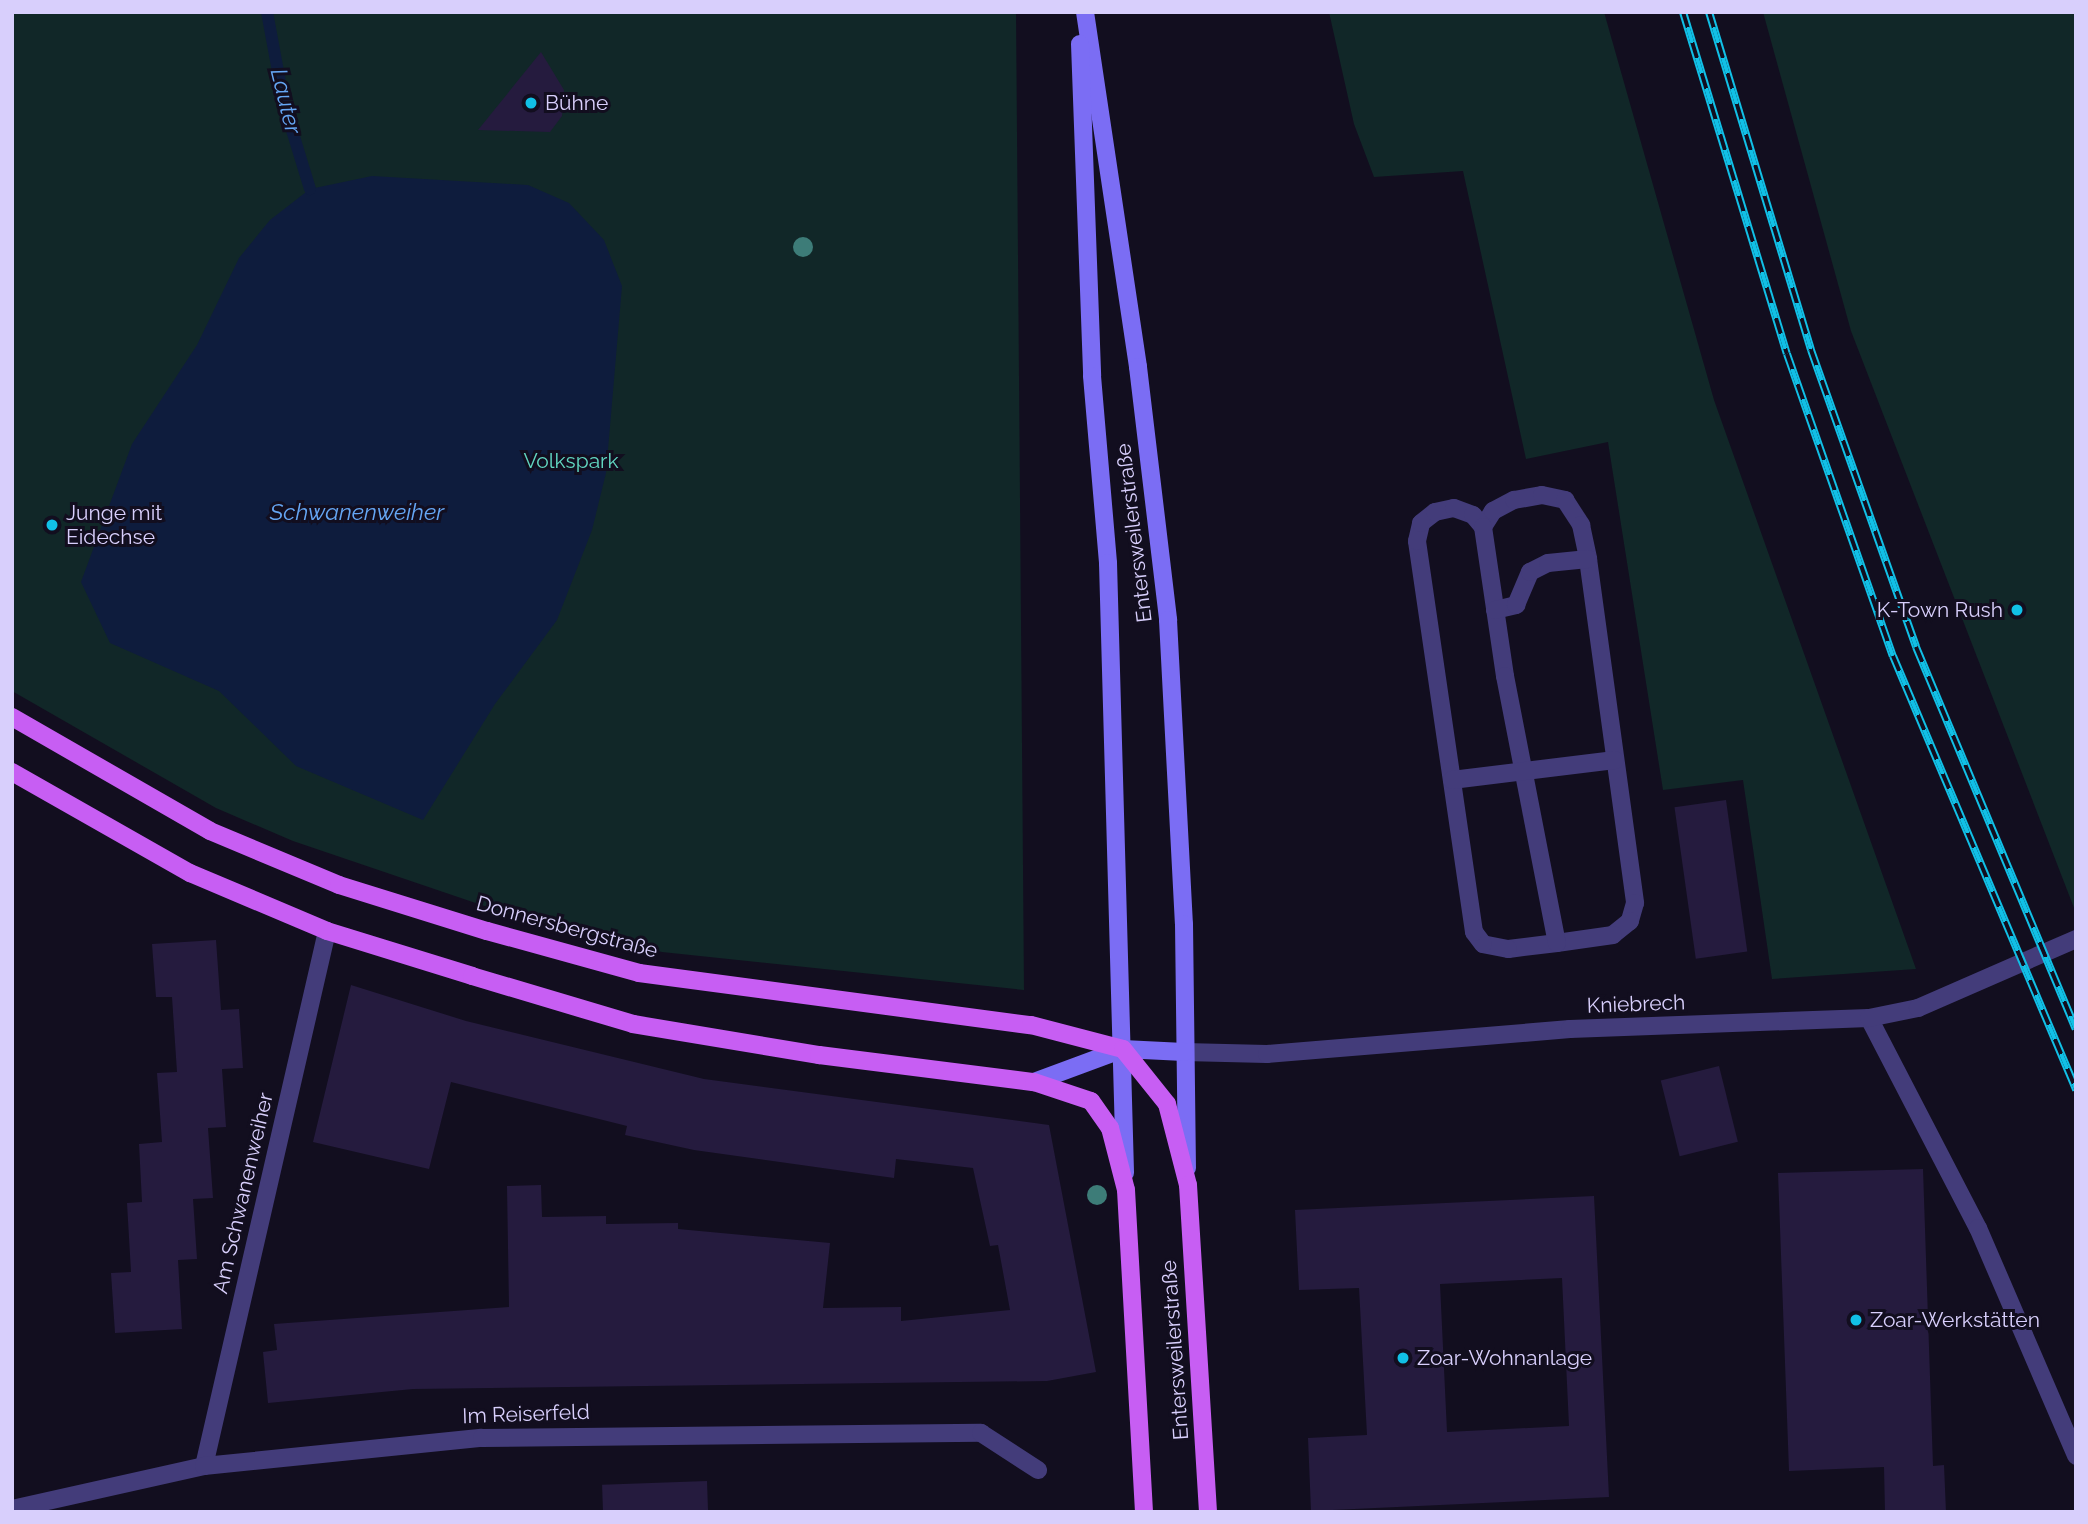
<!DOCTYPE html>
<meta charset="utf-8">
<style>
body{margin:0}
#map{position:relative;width:2088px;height:1524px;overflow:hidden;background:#120e1f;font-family:Raleway,sans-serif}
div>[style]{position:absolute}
.green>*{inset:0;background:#112728}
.water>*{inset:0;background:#0e1c3d}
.stream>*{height:12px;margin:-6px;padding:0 6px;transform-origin:6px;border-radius:6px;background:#0e1c3d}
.building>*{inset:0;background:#251b3e;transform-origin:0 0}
.service>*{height:18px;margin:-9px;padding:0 9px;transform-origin:9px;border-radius:9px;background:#433c7a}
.minor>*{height:18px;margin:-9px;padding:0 9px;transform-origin:9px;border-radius:9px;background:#433c7a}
.secondary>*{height:18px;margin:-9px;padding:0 9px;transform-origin:9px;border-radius:9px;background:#7b6df4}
.primary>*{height:18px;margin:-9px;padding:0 9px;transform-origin:9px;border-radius:9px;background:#c75ef3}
.rail>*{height:8px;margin-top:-4px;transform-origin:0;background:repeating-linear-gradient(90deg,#120e1f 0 16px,#11c0e6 0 32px);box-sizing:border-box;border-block:2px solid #11c0e6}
.trees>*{width:20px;height:20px;margin:-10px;border-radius:50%;background:#3d7c78}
.dots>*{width:19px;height:19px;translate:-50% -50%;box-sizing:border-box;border:4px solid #120e1f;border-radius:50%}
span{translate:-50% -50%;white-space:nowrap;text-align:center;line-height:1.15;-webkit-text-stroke:6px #120e1f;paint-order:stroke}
.poi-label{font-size:21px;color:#d8cffc}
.left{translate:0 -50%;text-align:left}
.right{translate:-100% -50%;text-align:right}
.park-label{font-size:21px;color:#61d6c1}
.street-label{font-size:21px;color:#d8cffc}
.water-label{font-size:23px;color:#65a6f4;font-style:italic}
.frame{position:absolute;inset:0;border:14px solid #d8cffc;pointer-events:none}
</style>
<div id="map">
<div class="green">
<i style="clip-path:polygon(12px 12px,1016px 12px,1024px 990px,662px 952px,508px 914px,293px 841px,216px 808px,12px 691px)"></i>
<i style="clip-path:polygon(1329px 12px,1604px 12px,1714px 400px,1916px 969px,1772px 979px,1743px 780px,1663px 790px,1608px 442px,1526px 459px,1463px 171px,1374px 177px,1354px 124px)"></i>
<i style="clip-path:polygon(1763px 12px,2076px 12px,2076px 913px,1851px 331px)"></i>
</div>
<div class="water">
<i style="clip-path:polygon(372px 176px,528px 185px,569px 203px,604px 240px,622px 286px,606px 473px,592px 530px,557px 620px,495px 704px,423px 820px,296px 766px,219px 691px,110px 643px,81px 582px,132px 444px,197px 345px,239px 258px,270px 220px,310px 189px)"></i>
</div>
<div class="stream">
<i style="left:267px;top:12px;width:94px;rotate:79.5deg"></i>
<i style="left:284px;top:104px;width:89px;rotate:73deg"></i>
</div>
<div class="building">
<i style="clip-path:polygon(541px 52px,564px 90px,562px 116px,550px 132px,478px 130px)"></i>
<i style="left:1726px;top:800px;width:153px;height:52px;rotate:82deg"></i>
<i style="clip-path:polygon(216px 940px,221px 1010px,239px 1009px,243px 1068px,222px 1069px,226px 1127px,208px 1128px,213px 1198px,193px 1199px,197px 1259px,178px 1260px,182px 1329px,115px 1333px,111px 1273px,131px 1272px,127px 1203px,142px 1202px,139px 1144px,162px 1142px,157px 1073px,177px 1072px,172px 997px,156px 997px,152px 944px)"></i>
<i style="clip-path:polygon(351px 985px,466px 1021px,704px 1079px,1049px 1125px,1096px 1372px,1047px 1381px,413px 1389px,268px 1403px,263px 1352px,277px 1350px,274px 1324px,509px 1307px,507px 1186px,541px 1185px,542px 1217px,606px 1216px,606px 1224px,678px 1223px,678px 1229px,830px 1243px,823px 1308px,901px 1307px,901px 1321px,1010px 1310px,998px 1245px,990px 1246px,973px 1168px,896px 1159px,894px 1178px,694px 1150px,625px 1135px,627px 1126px,451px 1082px,429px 1169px,313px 1142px)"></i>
<i style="left:1719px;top:1066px;width:78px;height:60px;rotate:76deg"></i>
<i style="clip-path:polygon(1923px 1169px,1933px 1466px,1944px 1465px,1946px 1512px,1885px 1512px,1884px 1467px,1789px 1471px,1778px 1173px)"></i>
<i style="clip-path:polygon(evenodd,1594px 1196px,1609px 1497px,1311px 1511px,1308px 1438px,1367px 1435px,1359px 1288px,1299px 1290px,1295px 1210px,1594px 1196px,1562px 1278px,1569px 1426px,1447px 1432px,1440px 1284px,1562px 1278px)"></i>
<i style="left:707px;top:1481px;width:31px;height:105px;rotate:88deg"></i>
</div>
<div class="service">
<i style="left:1483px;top:527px;width:19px;rotate:-58deg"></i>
<i style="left:1493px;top:511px;width:24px;rotate:-28deg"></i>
<i style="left:1514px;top:500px;width:28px;rotate:-10deg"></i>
<i style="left:1542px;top:495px;width:24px;rotate:12deg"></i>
<i style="left:1565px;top:500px;width:30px;rotate:57deg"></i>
<i style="left:1581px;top:525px;width:35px;rotate:78deg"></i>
<i style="left:1588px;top:559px;width:347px;rotate:82.2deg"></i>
<i style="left:1635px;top:903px;width:19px;rotate:106deg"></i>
<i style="left:1630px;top:921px;width:22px;rotate:141deg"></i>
<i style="left:1613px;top:935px;width:57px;rotate:171.9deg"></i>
<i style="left:1557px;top:943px;width:49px;rotate:173deg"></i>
<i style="left:1508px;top:949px;width:25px;rotate:-169deg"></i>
<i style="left:1483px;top:944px;width:15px;rotate:-127deg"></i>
<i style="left:1474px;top:932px;width:395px;rotate:-98.3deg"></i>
<i style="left:1417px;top:541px;width:18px;rotate:-77deg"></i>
<i style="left:1421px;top:523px;width:18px;rotate:-38deg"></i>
<i style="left:1435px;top:512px;width:19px;rotate:-12deg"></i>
<i style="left:1454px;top:508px;width:20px;rotate:20deg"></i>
<i style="left:1473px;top:515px;width:16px;rotate:50deg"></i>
<i style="left:1483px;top:527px;width:151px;rotate:81.6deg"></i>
<i style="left:1505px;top:676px;width:272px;rotate:79deg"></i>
<i style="left:1495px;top:610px;width:22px;rotate:-13deg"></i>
<i style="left:1516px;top:605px;width:36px;rotate:-67deg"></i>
<i style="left:1530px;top:572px;width:20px;rotate:-27deg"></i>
<i style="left:1548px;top:563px;width:40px;rotate:-5.7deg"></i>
<i style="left:1452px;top:780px;width:164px;rotate:-7deg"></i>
<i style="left:1869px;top:1018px;width:237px;rotate:62.6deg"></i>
<i style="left:1978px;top:1228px;width:248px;rotate:66.7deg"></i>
</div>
<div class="minor">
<i style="left:1184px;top:1052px;width:83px;rotate:1.4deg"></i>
<i style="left:1267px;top:1054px;width:304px;rotate:-4.7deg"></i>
<i style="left:1570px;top:1029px;width:299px;rotate:-2.1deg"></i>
<i style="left:1869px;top:1018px;width:50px;rotate:-11.5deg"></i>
<i style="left:1918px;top:1008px;width:172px;rotate:-23.6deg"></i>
<i style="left:204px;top:1466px;width:549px;rotate:-77.05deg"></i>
<i style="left:12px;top:1509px;width:197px;rotate:-12.6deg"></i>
<i style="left:204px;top:1466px;width:279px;rotate:-5.8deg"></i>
<i style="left:482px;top:1438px;width:499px;rotate:-0.6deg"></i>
<i style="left:981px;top:1433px;width:68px;rotate:33deg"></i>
</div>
<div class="secondary">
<i style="left:1085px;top:12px;width:359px;rotate:81.5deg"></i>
<i style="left:1138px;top:367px;width:255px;rotate:83.2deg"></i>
<i style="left:1168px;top:620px;width:304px;rotate:87deg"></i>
<i style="left:1184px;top:924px;width:244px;rotate:89.3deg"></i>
<i style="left:1080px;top:44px;width:332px;rotate:87.9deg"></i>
<i style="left:1092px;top:376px;width:188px;rotate:85.1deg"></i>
<i style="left:1108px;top:563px;width:610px;rotate:88.4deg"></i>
<i style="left:1034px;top:1082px;width:95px;rotate:-20.3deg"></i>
<i style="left:1123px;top:1049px;width:61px;rotate:2.8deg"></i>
</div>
<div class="primary">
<i style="left:12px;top:717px;width:228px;rotate:29.9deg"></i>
<i style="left:210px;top:831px;width:140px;rotate:22.7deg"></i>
<i style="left:339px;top:885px;width:155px;rotate:17.3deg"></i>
<i style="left:487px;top:931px;width:158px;rotate:15.4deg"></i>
<i style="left:639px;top:973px;width:395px;rotate:7.6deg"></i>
<i style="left:1031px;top:1025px;width:95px;rotate:14.6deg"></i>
<i style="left:1123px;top:1049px;width:70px;rotate:51.3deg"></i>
<i style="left:1167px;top:1104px;width:84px;rotate:75.5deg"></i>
<i style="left:1188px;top:1185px;width:328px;rotate:86.5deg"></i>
<i style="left:12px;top:772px;width:205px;rotate:29.6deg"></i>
<i style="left:190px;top:873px;width:149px;rotate:22.9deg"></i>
<i style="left:327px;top:931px;width:152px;rotate:17.2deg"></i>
<i style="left:472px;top:976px;width:168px;rotate:16.6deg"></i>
<i style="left:633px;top:1024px;width:189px;rotate:9.5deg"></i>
<i style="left:819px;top:1055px;width:217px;rotate:7.2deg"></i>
<i style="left:1034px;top:1082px;width:60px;rotate:18.4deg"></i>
<i style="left:1091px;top:1101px;width:33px;rotate:55deg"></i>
<i style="left:1110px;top:1128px;width:64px;rotate:75.5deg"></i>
<i style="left:1126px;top:1190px;width:323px;rotate:86.8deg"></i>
</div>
<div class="rail">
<i style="left:1683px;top:12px;width:357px;rotate:73.1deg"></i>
<i style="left:1787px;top:354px;width:320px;rotate:70.7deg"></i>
<i style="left:1893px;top:656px;width:471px;rotate:67.1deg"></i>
<i style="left:1709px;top:12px;width:353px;rotate:73.2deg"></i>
<i style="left:1811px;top:350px;width:315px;rotate:70.5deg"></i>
<i style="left:1916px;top:647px;width:414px;rotate:67.3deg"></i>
</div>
<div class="trees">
<i style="left:803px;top:247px"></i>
<i style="left:1097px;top:1195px"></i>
</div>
<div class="dots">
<i style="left:531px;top:103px;background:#11c0e6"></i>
<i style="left:52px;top:525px;background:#11c0e6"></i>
<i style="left:2017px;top:610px;background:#11c0e6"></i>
<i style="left:1856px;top:1320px;background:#11c0e6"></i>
<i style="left:1403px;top:1358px;background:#11c0e6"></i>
</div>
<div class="poi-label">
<span class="left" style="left:545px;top:103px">Bühne</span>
<span class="left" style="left:66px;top:525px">Junge mit<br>Eidechse</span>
<span class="right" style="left:2003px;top:610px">K-Town Rush</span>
<span class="left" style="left:1870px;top:1320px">Zoar-Werkstätten</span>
<span class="left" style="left:1417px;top:1358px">Zoar-Wohnanlage</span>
</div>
<div class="park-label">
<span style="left:571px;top:461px">Volkspark</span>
</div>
<div class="street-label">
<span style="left:1134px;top:533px;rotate:-97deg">Entersweilerstraße</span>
<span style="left:567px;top:927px;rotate:15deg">Donnersbergstraße</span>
<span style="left:1636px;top:1004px;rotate:-2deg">Kniebrech</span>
<span style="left:243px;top:1193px;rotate:-77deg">Am Schwanenweiher</span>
<span style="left:1175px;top:1350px;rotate:-94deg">Entersweilerstraße</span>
<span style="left:526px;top:1414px;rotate:-2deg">Im Reiserfeld</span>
</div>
<div class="water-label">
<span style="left:286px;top:101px;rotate:76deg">Lauter</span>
<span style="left:357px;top:512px">Schwanenweiher</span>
</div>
<div class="frame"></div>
</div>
